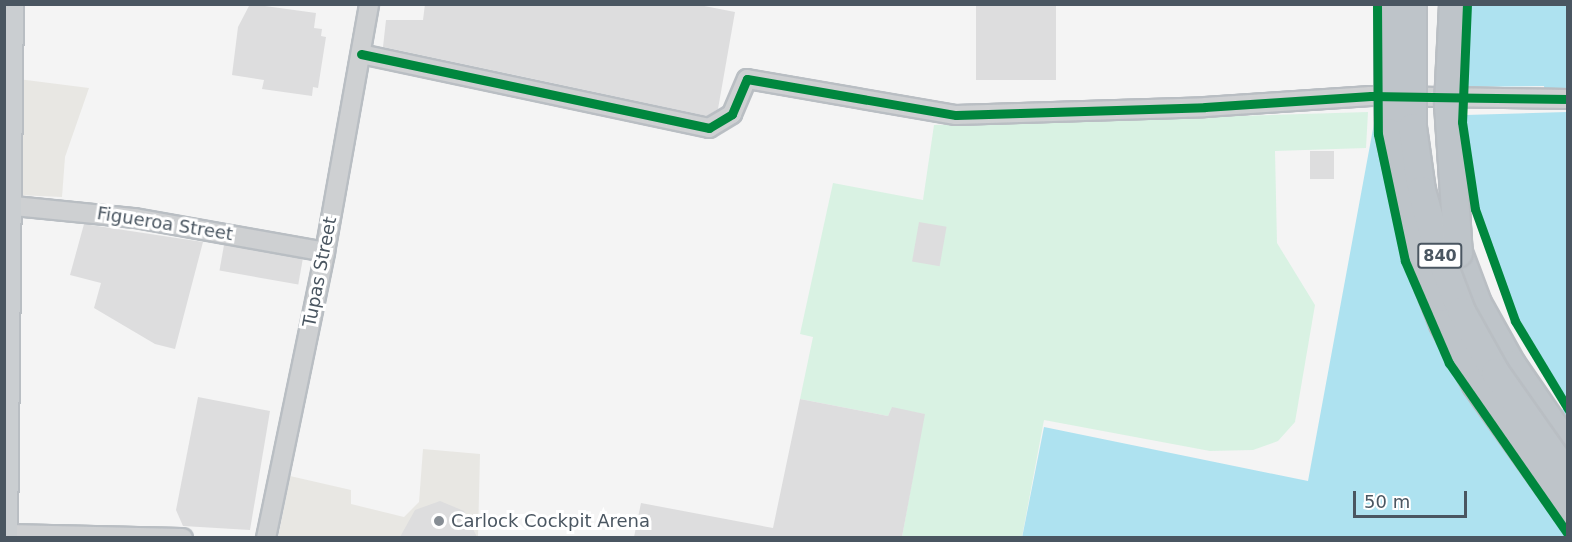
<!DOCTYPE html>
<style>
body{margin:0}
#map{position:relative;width:1572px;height:542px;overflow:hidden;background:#f4f4f4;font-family:"DejaVu Sans",sans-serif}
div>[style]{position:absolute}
.commercial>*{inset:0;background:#e8e7e3}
.green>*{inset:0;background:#d9f2e3}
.water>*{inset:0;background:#aee2f0}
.pier>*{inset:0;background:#f4f4f4}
.building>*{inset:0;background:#ddddde;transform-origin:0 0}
.roads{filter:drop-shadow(2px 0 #b9bec3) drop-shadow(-2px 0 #b9bec3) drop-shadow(0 2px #b9bec3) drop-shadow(0 -2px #b9bec3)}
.minor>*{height:18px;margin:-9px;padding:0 9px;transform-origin:9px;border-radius:9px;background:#ced0d2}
.major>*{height:24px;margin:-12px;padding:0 12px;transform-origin:12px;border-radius:12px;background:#caced1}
.highway>*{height:27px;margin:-13.5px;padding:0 13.5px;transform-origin:13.5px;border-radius:13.5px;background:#bec4c9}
.bridges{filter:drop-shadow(2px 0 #b9bec3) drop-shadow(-2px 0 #b9bec3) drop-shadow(0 2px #b9bec3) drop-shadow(0 -2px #b9bec3)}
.highway-bridge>*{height:27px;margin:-13.5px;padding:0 13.5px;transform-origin:13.5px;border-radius:13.5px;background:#bec4c9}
.cycleway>*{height:9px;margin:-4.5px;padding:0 4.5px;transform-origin:4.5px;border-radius:4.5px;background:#00873e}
.dots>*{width:16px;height:16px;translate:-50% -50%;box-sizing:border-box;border:3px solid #fff;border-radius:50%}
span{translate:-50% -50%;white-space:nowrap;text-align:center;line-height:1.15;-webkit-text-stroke:6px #fff;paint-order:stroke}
.shield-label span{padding:2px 4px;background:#fff;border:2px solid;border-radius:4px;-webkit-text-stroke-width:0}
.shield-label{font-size:16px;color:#4a5661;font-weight:700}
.street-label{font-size:18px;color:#4a5661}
.poi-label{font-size:18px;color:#4a5661}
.left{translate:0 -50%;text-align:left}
.frame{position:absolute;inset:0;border:6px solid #4a5661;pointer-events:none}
.scale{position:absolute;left:1353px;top:491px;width:114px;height:27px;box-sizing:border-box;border:3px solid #4a5661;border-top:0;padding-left:8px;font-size:18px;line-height:21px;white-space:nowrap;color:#4a5661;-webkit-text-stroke:4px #fff;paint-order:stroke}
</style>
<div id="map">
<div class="commercial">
<i style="clip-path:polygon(18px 79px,89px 88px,65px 157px,62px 197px,17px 195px)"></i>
<i style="clip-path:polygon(423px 449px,480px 454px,478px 537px,278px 538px,290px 476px,351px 490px,351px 504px,404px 517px,419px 502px)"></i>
</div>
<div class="green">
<i style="clip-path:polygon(1368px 112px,1366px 148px,1275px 151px,1277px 243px,1315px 305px,1295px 422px,1278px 441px,1253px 450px,1210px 451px,1044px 420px,1022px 537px,902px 537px,924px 414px,892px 408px,888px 416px,800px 399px,813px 337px,800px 334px,833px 183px,923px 200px,934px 125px)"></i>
</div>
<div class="water">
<i style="clip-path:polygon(1390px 5px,1567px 5px,1567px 537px,1022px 538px,1044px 427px,1308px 481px,1375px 118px,1465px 115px,1464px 87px,1381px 86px)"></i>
</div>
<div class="pier">
<i style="clip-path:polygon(1398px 5px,1468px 5px,1463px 80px,1471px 179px,1505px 293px,1567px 406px,1567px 412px,1565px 408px,1556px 413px,1567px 430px,1567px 537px,1463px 391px,1487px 378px,1397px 114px,1462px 112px,1462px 90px,1396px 89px)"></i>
<i style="clip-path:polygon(1544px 86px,1545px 94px,1567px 97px,1567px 112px,1465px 115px,1464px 87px)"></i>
</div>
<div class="building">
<i style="clip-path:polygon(250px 4px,316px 13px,314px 28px,322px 29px,321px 36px,326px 37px,318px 88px,313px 87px,312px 96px,262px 89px,264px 80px,232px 75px,238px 27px)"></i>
<i style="clip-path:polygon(425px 4px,694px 4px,735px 12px,718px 109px,707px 116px,383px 47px,386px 20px,423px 20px)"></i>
<i style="left:976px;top:4px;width:80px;height:76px"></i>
<i style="left:1310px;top:151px;width:24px;height:28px"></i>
<i style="left:919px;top:222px;width:28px;height:40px;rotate:10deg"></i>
<i style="clip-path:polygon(84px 224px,203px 242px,175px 349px,155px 344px,94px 308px,101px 283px,70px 275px)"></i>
<i style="left:224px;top:245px;width:80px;height:26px;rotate:10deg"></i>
<i style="clip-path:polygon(198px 397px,270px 411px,250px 530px,183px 526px,176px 510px)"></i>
<i style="clip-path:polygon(800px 399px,888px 416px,892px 407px,925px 414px,902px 537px,634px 537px,641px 503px,773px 528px)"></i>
<i style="clip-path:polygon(440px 501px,464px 511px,477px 537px,400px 537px,415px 510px)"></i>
</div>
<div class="roads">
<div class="minor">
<i style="left:361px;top:54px;width:356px;rotate:12deg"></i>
<i style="left:709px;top:128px;width:27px;rotate:-31deg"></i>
<i style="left:732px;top:114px;width:38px;rotate:-67deg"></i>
<i style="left:747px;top:79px;width:212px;rotate:9.8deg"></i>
<i style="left:956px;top:115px;width:249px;rotate:-1.8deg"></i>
<i style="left:1205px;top:107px;width:166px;rotate:-3.8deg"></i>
<i style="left:1371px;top:96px;width:197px;rotate:0.9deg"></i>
<i style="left:4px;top:205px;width:132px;rotate:5.7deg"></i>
<i style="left:135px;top:218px;width:193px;rotate:10.1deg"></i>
<i style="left:4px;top:534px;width:179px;rotate:1.3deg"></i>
<i style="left:266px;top:538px;width:292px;rotate:-78.3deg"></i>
<i style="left:325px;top:252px;width:252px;rotate:-79.9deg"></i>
</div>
<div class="major">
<i style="left:5px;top:538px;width:534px;rotate:-89.36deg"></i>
</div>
<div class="highway">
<i style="left:1456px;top:247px;width:60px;rotate:69.4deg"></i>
<i style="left:1477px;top:303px;width:70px;rotate:60.9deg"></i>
<i style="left:1511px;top:364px;width:101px;rotate:55.5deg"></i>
</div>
</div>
<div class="bridges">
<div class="highway-bridge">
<i style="left:1388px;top:4px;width:128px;rotate:89.6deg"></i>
<i style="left:1389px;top:132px;width:130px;rotate:77.1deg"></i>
<i style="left:1418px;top:259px;width:69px;rotate:68.7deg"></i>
<i style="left:1443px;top:323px;width:69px;rotate:61.6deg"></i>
<i style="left:1476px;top:384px;width:158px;rotate:54.5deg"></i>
<i style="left:1412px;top:4px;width:123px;rotate:90deg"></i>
<i style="left:1412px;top:127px;width:64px;rotate:81.9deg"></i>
<i style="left:1421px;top:190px;width:66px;rotate:74.1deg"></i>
<i style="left:1439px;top:253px;width:62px;rotate:69.2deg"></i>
<i style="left:1461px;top:311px;width:70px;rotate:60.9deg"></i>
<i style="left:1495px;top:372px;width:127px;rotate:54.9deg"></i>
<i style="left:1453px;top:4px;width:100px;rotate:92.9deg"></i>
<i style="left:1448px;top:104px;width:149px;rotate:86.2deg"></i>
</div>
</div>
<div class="cycleway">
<i style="left:1377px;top:4px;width:130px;rotate:89.6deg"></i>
<i style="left:1378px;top:134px;width:130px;rotate:78deg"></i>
<i style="left:1405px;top:261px;width:111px;rotate:66.7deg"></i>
<i style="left:1449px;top:363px;width:208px;rotate:55.2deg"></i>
<i style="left:1467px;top:4px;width:118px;rotate:92.4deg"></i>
<i style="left:1462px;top:122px;width:88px;rotate:81.5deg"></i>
<i style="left:1475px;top:209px;width:119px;rotate:70.3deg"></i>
<i style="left:1515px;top:321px;width:103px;rotate:58.9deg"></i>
<i style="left:361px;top:54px;width:356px;rotate:12deg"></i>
<i style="left:709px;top:128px;width:27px;rotate:-31deg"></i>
<i style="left:732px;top:114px;width:38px;rotate:-67deg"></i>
<i style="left:747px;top:79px;width:212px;rotate:9.8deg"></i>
<i style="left:956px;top:115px;width:249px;rotate:-1.8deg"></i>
<i style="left:1205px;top:107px;width:166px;rotate:-3.8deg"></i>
<i style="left:1371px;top:96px;width:197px;rotate:0.9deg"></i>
</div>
<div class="dots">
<i style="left:439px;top:521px;background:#868d94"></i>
</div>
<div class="shield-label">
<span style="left:1440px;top:256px">840</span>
</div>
<div class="street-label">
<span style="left:165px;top:224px;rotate:9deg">Figueroa Street</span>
<span style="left:320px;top:272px;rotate:-79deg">Tupas Street</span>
</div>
<div class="poi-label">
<span class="left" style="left:451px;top:521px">Carlock Cockpit Arena</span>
</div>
<div class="frame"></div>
<div class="scale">50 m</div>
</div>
